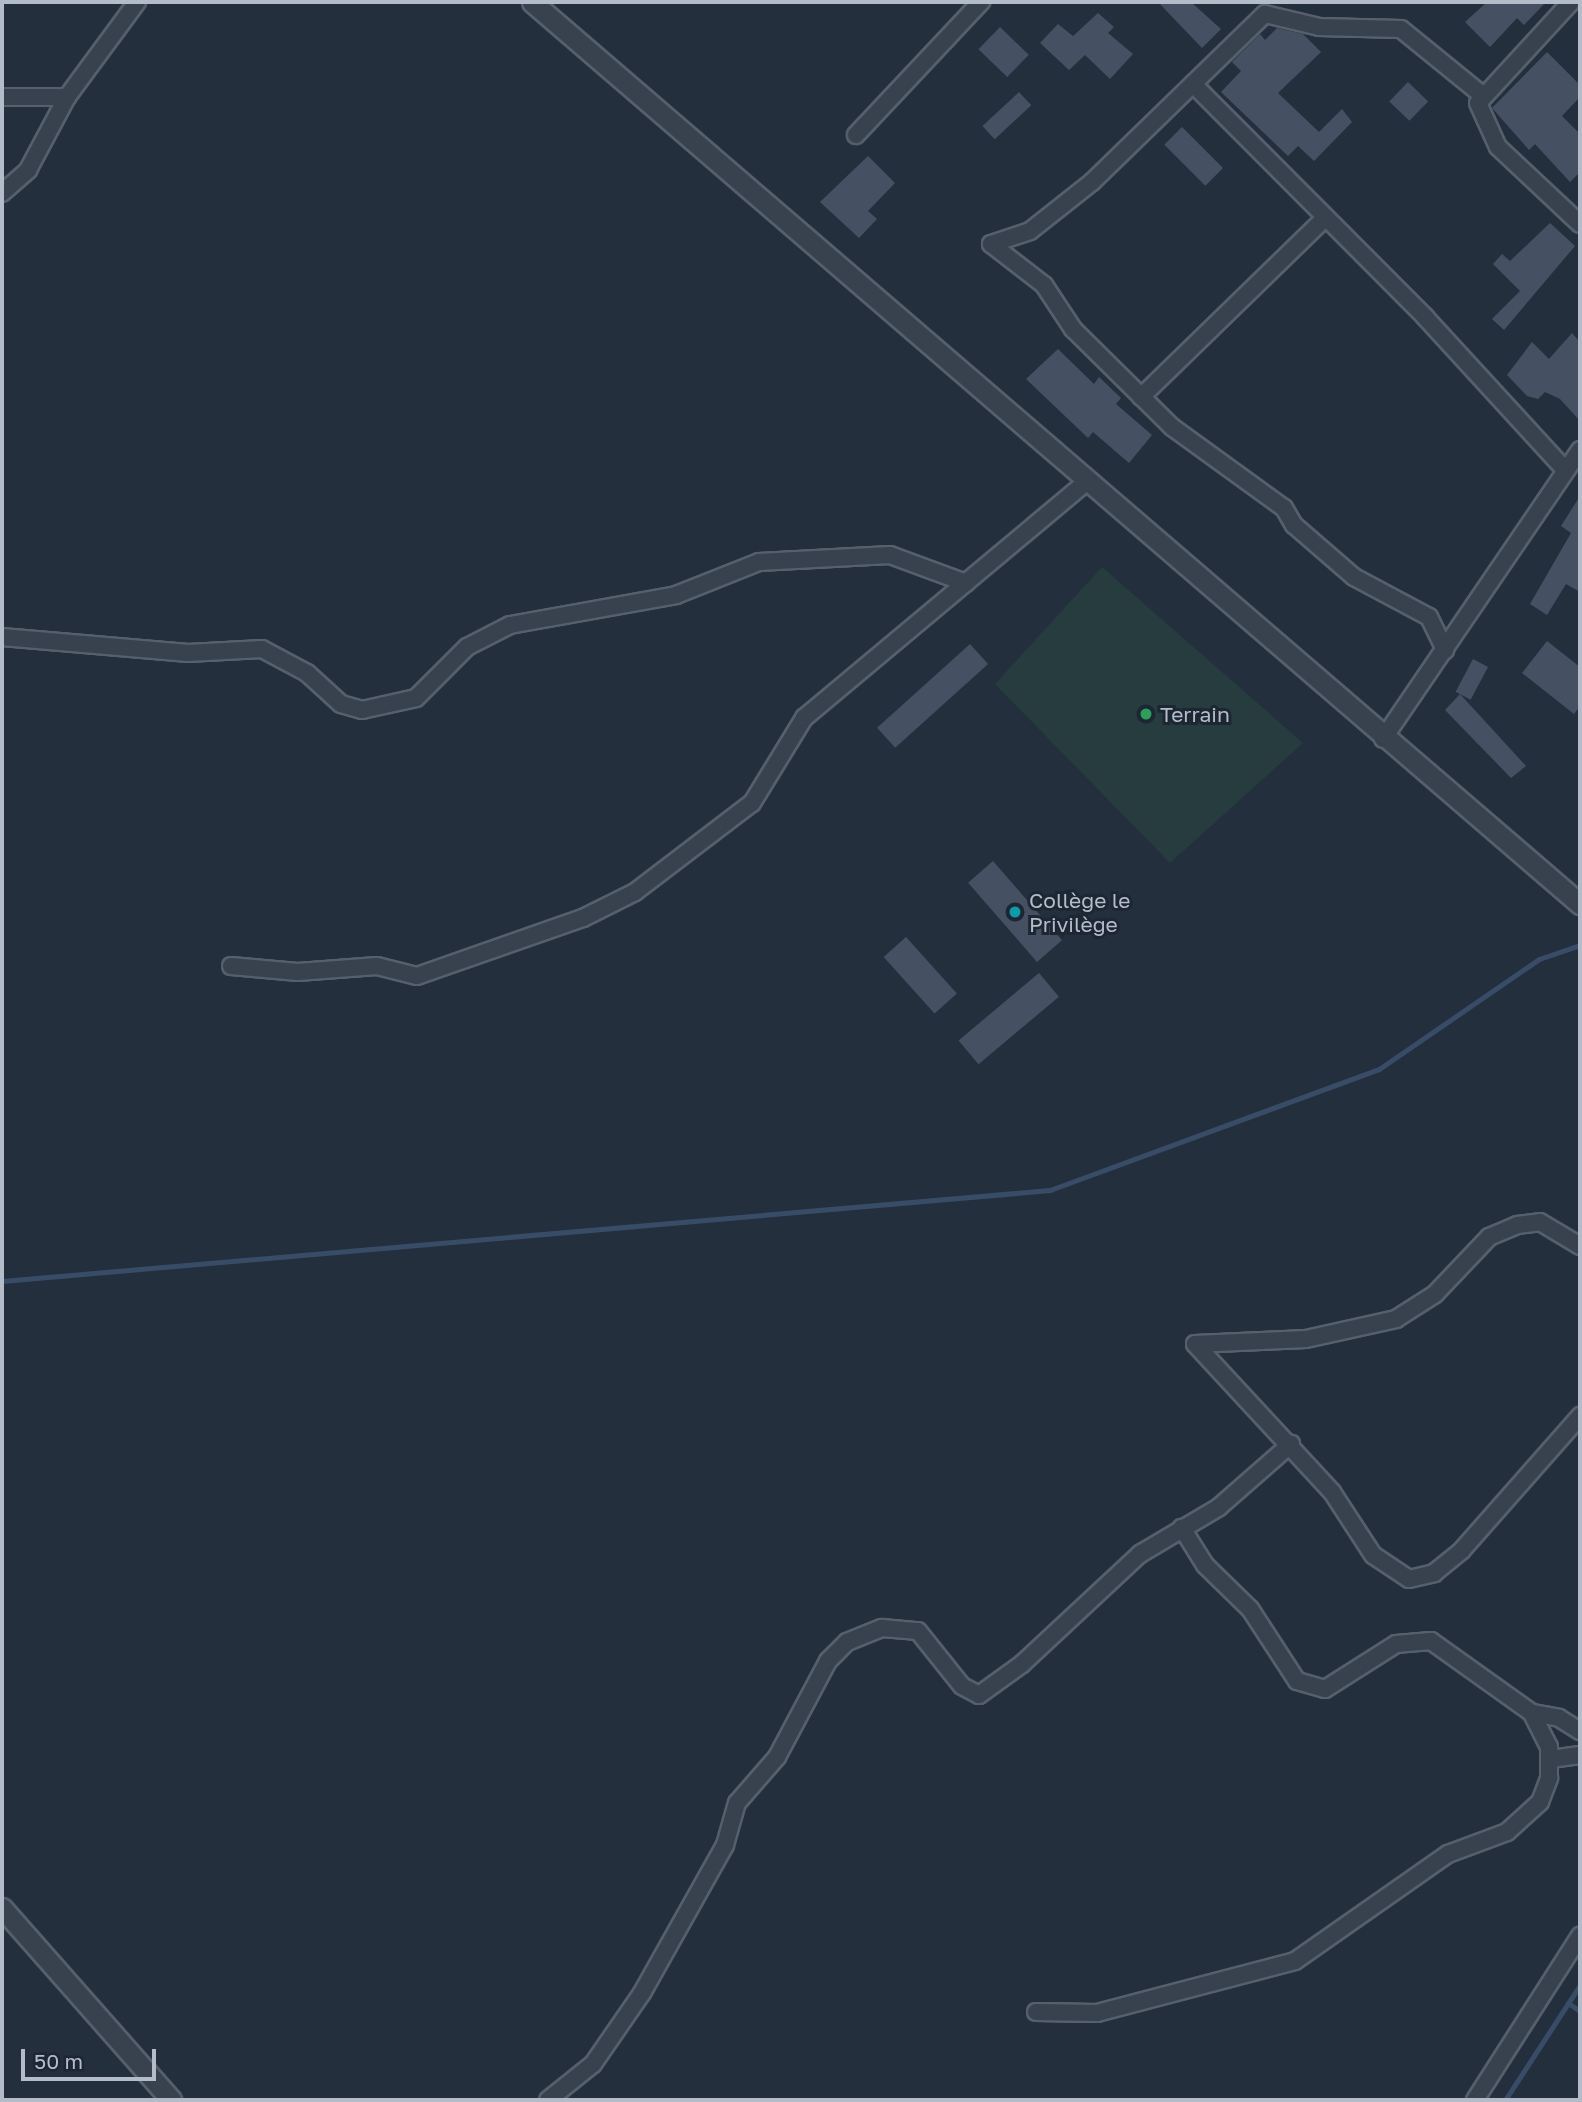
<!DOCTYPE html>
<meta charset="utf-8">
<style>
body{margin:0}
#map{position:relative;width:1582px;height:2102px;overflow:hidden;background:#242f3e;font-family:"Golos Text",sans-serif}
div>[style]{position:absolute}
.green>*{inset:0;background:#263c3f}
.stream>*{height:5px;margin:-2.5px;padding:0 2.5px;transform-origin:2.5px;border-radius:2.5px;background:#394c67}
.building>*{inset:0;background:#455162;transform-origin:0 0}
.roads{filter:drop-shadow(2px 0 #565f6c) drop-shadow(-2px 0 #565f6c) drop-shadow(0 2px #565f6c) drop-shadow(0 -2px #565f6c)}
.minor>*{height:16px;margin:-8px;padding:0 8px;transform-origin:8px;border-radius:8px;background:#38414e}
.tertiary>*{height:19px;margin:-9.5px;padding:0 9.5px;transform-origin:9.5px;border-radius:9.5px;background:#38414e}
.dots>*{width:19px;height:19px;translate:-50% -50%;box-sizing:border-box;border:4px solid #1d2633;border-radius:50%}
span{translate:-50% -50%;white-space:nowrap;text-align:center;line-height:1.15;-webkit-text-stroke:6px #1d2633;paint-order:stroke}
.poi-label{font-size:21px;color:#b4bcc9}
.left{translate:0 -50%;text-align:left}
.frame{position:absolute;inset:0;border:4px solid #b4bcc9;pointer-events:none}
.scale{position:absolute;left:21px;top:2049px;width:135px;height:32px;box-sizing:border-box;border:4px solid #b4bcc9;border-top:0;padding-left:9px;font-size:21px;line-height:24px;white-space:nowrap;color:#b4bcc9;-webkit-text-stroke:5px #1d2633;paint-order:stroke}
</style>
<div id="map">
<div class="green">
<i style="clip-path:polygon(1102px 567px,1303px 743px,1170px 863px,995px 684px)"></i>
</div>
<div class="stream">
<i style="left:2px;top:1281px;width:1052px;rotate:-4.96deg"></i>
<i style="left:1050px;top:1190px;width:351px;rotate:-20.2deg"></i>
<i style="left:1379px;top:1069px;width:194px;rotate:-34.5deg"></i>
<i style="left:1539px;top:959px;width:43px;rotate:-18.9deg"></i>
<i style="left:1568px;top:2003px;width:14px;rotate:34deg"></i>
<i style="left:1505px;top:2100px;width:137px;rotate:-56.9deg"></i>
</div>
<div class="building">
<i style="clip-path:polygon(1158px 2px,1191px 2px,1221px 29px,1202px 48px)"></i>
<i style="clip-path:polygon(1487px 2px,1546px 2px,1524px 25px,1517px 18px,1490px 47px,1465px 22px)"></i>
<i style="clip-path:polygon(1098px 13px,1114px 27px,1108px 33px,1133px 54px,1110px 79px,1085px 55px,1069px 70px,1040px 43px,1058px 24px,1073px 36px)"></i>
<i style="left:1000px;top:27px;width:40px;height:31px;rotate:44deg"></i>
<i style="clip-path:polygon(1277px 28px,1303px 34px,1321px 52px,1278px 93px,1319px 132px,1342px 109px,1352px 122px,1314px 161px,1298px 146px,1288px 156px,1221px 92px,1241px 71px,1232px 62px,1260px 34px,1265px 40px)"></i>
<i style="clip-path:polygon(1547px 52px,1580px 85px,1580px 97px,1562px 116px,1580px 134px,1580px 172px,1570px 182px,1535px 144px,1529px 150px,1492px 108px)"></i>
<i style="left:1408px;top:82px;width:28px;height:27px;rotate:44deg"></i>
<i style="left:1019px;top:92px;width:18px;height:50px;rotate:47deg"></i>
<i style="left:1182px;top:127px;width:58px;height:25px;rotate:45deg"></i>
<i style="clip-path:polygon(868px 156px,895px 183px,868px 211px,877px 219px,859px 238px,820px 202px)"></i>
<i style="clip-path:polygon(1550px 223px,1575px 246px,1504px 330px,1492px 319px,1520px 291px,1493px 264px,1502px 254px,1510px 261px)"></i>
<i style="clip-path:polygon(1572px 333px,1580px 342px,1580px 421px,1560px 399px,1545px 392px,1538px 399px,1527px 396px,1507px 375px,1532px 342px,1549px 359px)"></i>
<i style="clip-path:polygon(1058px 349px,1094px 384px,1099px 377px,1121px 398px,1116px 404px,1152px 435px,1129px 463px,1093px 432px,1088px 438px,1026px 379px)"></i>
<i style="clip-path:polygon(1580px 496px,1580px 592px,1566px 584px,1547px 615px,1530px 604px,1571px 533px,1561px 526px)"></i>
<i style="clip-path:polygon(1547px 641px,1580px 667px,1580px 706px,1574px 714px,1522px 673px)"></i>
<i style="left:970px;top:644px;width:27px;height:125px;rotate:48deg"></i>
<i style="left:1473px;top:659px;width:17px;height:37px;rotate:28deg"></i>
<i style="clip-path:polygon(1460px 694px,1526px 766px,1511px 778px,1445px 710px)"></i>
<i style="left:993px;top:861px;width:105px;height:33px;rotate:49deg"></i>
<i style="left:906px;top:937px;width:76px;height:30px;rotate:48deg"></i>
<i style="left:1039px;top:973px;width:31px;height:105px;rotate:50deg"></i>
</div>
<div class="roads">
<div class="minor">
<i style="left:1571px;top:2px;width:137px;rotate:132.6deg"></i>
<i style="left:1478px;top:103px;width:48px;rotate:65.6deg"></i>
<i style="left:1498px;top:147px;width:112px;rotate:43.2deg"></i>
<i style="left:1193px;top:84px;width:329px;rotate:45.1deg"></i>
<i style="left:1425px;top:317px;width:207px;rotate:47.5deg"></i>
<i style="left:2px;top:97px;width:65px"></i>
<i style="left:856px;top:135px;width:183px;rotate:-46.8deg"></i>
<i style="left:2px;top:193px;width:35px;rotate:-41deg"></i>
<i style="left:28px;top:170px;width:83px;rotate:-61.9deg"></i>
<i style="left:67px;top:97px;width:118px;rotate:-53.6deg"></i>
<i style="left:991px;top:244px;width:67px;rotate:37.7deg"></i>
<i style="left:1044px;top:285px;width:53px;rotate:56.6deg"></i>
<i style="left:1073px;top:329px;width:139px;rotate:44.7deg"></i>
<i style="left:1172px;top:427px;width:138px;rotate:35.9deg"></i>
<i style="left:1284px;top:508px;width:20px;rotate:60deg"></i>
<i style="left:1294px;top:525px;width:79px;rotate:40.9deg"></i>
<i style="left:1354px;top:577px;width:85px;rotate:28.1deg"></i>
<i style="left:1429px;top:617px;width:37px;rotate:64deg"></i>
<i style="left:991px;top:244px;width:41px;rotate:-18.4deg"></i>
<i style="left:1030px;top:231px;width:79px;rotate:-38.3deg"></i>
<i style="left:1092px;top:182px;width:241px;rotate:-44.2deg"></i>
<i style="left:1265px;top:14px;width:56px;rotate:13.5deg"></i>
<i style="left:1319px;top:27px;width:82px;rotate:1.4deg"></i>
<i style="left:1401px;top:29px;width:103px;rotate:39.1deg"></i>
<i style="left:1141px;top:397px;width:257px;rotate:-44.2deg"></i>
<i style="left:2px;top:637px;width:187px;rotate:4.9deg"></i>
<i style="left:188px;top:653px;width:74px;rotate:-3.1deg"></i>
<i style="left:262px;top:649px;width:51px;rotate:28.1deg"></i>
<i style="left:307px;top:673px;width:46px;rotate:42.4deg"></i>
<i style="left:341px;top:704px;width:22px;rotate:16deg"></i>
<i style="left:362px;top:710px;width:55px;rotate:-12.5deg"></i>
<i style="left:416px;top:698px;width:72px;rotate:-45deg"></i>
<i style="left:467px;top:647px;width:48px;rotate:-27.1deg"></i>
<i style="left:510px;top:625px;width:169px;rotate:-10.2deg"></i>
<i style="left:676px;top:595px;width:89px;rotate:-21.7deg"></i>
<i style="left:759px;top:562px;width:131px;rotate:-3.1deg"></i>
<i style="left:890px;top:555px;width:81px;rotate:20.2deg"></i>
<i style="left:1383px;top:739px;width:350px;rotate:-55.7deg"></i>
<i style="left:231px;top:966px;width:67px;rotate:5.1deg"></i>
<i style="left:298px;top:972px;width:79px;rotate:-4.3deg"></i>
<i style="left:377px;top:966px;width:41px;rotate:14deg"></i>
<i style="left:417px;top:976px;width:176px;rotate:-19.3deg"></i>
<i style="left:583px;top:918px;width:58px;rotate:-26.6deg"></i>
<i style="left:635px;top:892px;width:147px;rotate:-37.3deg"></i>
<i style="left:752px;top:803px;width:100px;rotate:-58.5deg"></i>
<i style="left:804px;top:718px;width:368px;rotate:-39.9deg"></i>
<i style="left:1195px;top:1344px;width:202px;rotate:47.2deg"></i>
<i style="left:1332px;top:1492px;width:75px;rotate:56.9deg"></i>
<i style="left:1373px;top:1555px;width:43px;rotate:33.7deg"></i>
<i style="left:1409px;top:1579px;width:26px;rotate:-13deg"></i>
<i style="left:1434px;top:1573px;width:36px;rotate:-39deg"></i>
<i style="left:1462px;top:1550px;width:179px;rotate:-48.6deg"></i>
<i style="left:1195px;top:1344px;width:111px;rotate:-2.6deg"></i>
<i style="left:1306px;top:1339px;width:92px;rotate:-12.5deg"></i>
<i style="left:1396px;top:1319px;width:46px;rotate:-32.7deg"></i>
<i style="left:1435px;top:1294px;width:79px;rotate:-46.5deg"></i>
<i style="left:1489px;top:1237px;width:30px;rotate:-23deg"></i>
<i style="left:1517px;top:1225px;width:23px;rotate:-7deg"></i>
<i style="left:1540px;top:1222px;width:47px;rotate:31deg"></i>
<i style="left:1532px;top:1713px;width:27px;rotate:10deg"></i>
<i style="left:1559px;top:1718px;width:25px;rotate:32deg"></i>
<i style="left:1551px;top:1759px;width:29px;rotate:-8deg"></i>
<i style="left:1036px;top:2012px;width:61px;rotate:0.9deg"></i>
<i style="left:1097px;top:2013px;width:205px;rotate:-14.7deg"></i>
<i style="left:1295px;top:1961px;width:187px;rotate:-35deg"></i>
<i style="left:1448px;top:1854px;width:63px;rotate:-20.4deg"></i>
<i style="left:1507px;top:1832px;width:45px;rotate:-42.3deg"></i>
<i style="left:1540px;top:1802px;width:26px;rotate:-69deg"></i>
<i style="left:1549px;top:1778px;width:31px;rotate:-90deg"></i>
<i style="left:1549px;top:1747px;width:38px;rotate:-117deg"></i>
<i style="left:1532px;top:1713px;width:124px;rotate:-144.5deg"></i>
<i style="left:1431px;top:1641px;width:35px;rotate:175deg"></i>
<i style="left:1396px;top:1644px;width:84px;rotate:147.6deg"></i>
<i style="left:1325px;top:1689px;width:29px;rotate:-164deg"></i>
<i style="left:1297px;top:1681px;width:86px;rotate:-123.1deg"></i>
<i style="left:1250px;top:1609px;width:63px;rotate:-135.6deg"></i>
<i style="left:1205px;top:1565px;width:44px;rotate:-121.9deg"></i>
<i style="left:548px;top:2100px;width:58px;rotate:-38.7deg"></i>
<i style="left:593px;top:2064px;width:86px;rotate:-55.4deg"></i>
<i style="left:642px;top:1993px;width:170px;rotate:-60.7deg"></i>
<i style="left:725px;top:1845px;width:44px;rotate:-74.1deg"></i>
<i style="left:737px;top:1803px;width:61px;rotate:-49deg"></i>
<i style="left:777px;top:1757px;width:109px;rotate:-62deg"></i>
<i style="left:828px;top:1661px;width:27px;rotate:-45deg"></i>
<i style="left:847px;top:1642px;width:38px;rotate:-22deg"></i>
<i style="left:882px;top:1628px;width:36px;rotate:5deg"></i>
<i style="left:918px;top:1631px;width:70px;rotate:51.3deg"></i>
<i style="left:962px;top:1686px;width:19px;rotate:28deg"></i>
<i style="left:979px;top:1695px;width:53px;rotate:-35.8deg"></i>
<i style="left:1022px;top:1664px;width:161px;rotate:-43deg"></i>
<i style="left:1140px;top:1554px;width:92px;rotate:-30.7deg"></i>
<i style="left:1219px;top:1507px;width:96px;rotate:-41.2deg"></i>
<i style="left:1475px;top:2100px;width:195px;rotate:-57.4deg"></i>
</div>
<div class="tertiary">
<i style="left:532px;top:2px;width:1383px;rotate:40.72deg"></i>
<i style="left:2px;top:1908px;width:256px;rotate:48.6deg"></i>
</div>
</div>
<div class="dots">
<i style="left:1146px;top:714px;background:#2e9e5b"></i>
<i style="left:1015px;top:912px;background:#0f9aa8"></i>
</div>
<div class="poi-label">
<span class="left" style="left:1160px;top:714px">Terrain</span>
<span class="left" style="left:1029px;top:912px">Collège le<br>Privilège</span>
</div>
<div class="frame"></div>
<div class="scale">50 m</div>
</div>
